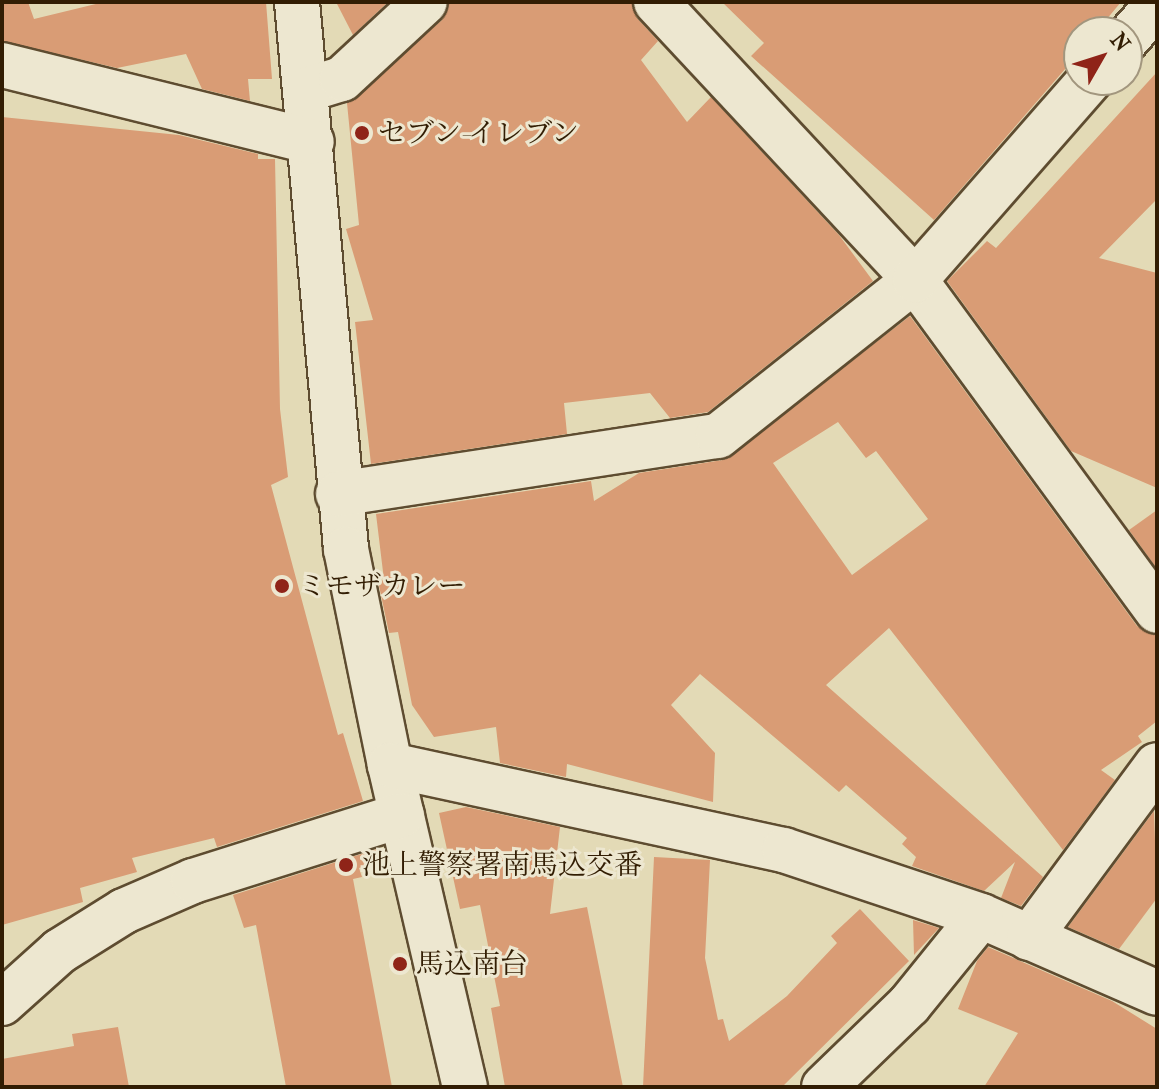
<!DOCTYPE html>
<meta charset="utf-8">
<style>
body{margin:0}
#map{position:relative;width:1159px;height:1089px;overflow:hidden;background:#e3dab6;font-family:"IM FELL French Canon","Noto Serif JP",serif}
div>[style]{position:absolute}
.building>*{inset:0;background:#d99c75}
.roads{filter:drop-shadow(2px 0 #5e4c30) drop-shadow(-2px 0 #5e4c30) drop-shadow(0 2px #5e4c30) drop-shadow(0 -2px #5e4c30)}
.minor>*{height:44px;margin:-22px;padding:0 22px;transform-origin:22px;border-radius:22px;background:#ede7d0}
.dots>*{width:22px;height:22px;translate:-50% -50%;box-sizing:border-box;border:4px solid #ede7d0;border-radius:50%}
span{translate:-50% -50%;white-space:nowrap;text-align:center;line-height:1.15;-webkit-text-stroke:6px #ede7d0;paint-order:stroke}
.poi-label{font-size:28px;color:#321d03}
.left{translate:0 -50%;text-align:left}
.frame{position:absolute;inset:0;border:4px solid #321d03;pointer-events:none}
.north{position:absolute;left:1063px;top:16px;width:80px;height:80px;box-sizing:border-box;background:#ede7d0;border:2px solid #a2967e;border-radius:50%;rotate:51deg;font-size:22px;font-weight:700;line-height:32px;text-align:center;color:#321d03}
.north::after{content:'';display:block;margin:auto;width:28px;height:36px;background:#8f2418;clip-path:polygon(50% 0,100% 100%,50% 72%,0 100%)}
</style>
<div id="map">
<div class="building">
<i style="clip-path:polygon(2px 2px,28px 2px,34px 19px,104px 2px,266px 2px,272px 79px,248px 79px,250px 101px,202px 89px,186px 54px,117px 68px,2px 41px)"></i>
<i style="clip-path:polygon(336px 2px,388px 2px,353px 35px)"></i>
<i style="clip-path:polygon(449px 2px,632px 2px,637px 18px,658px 41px,641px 60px,687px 122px,711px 97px,839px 235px,873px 281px,708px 412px,670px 418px,650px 393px,564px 403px,567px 434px,371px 464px,355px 322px,373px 320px,346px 229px,359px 225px,347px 103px,442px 20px)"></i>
<i style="clip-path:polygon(722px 2px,1121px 2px,1096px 32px,1079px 32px,1079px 53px,934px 220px,751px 56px,764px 43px)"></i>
<i style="clip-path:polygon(1157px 72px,1157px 199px,1099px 258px,1157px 273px,1157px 488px,1071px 451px,947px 281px,987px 241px,996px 248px)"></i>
<i style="clip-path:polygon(2px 117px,179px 135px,258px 154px,258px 159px,275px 159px,280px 409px,288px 477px,271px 485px,338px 735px,343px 733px,363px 801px,217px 847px,214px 838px,132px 858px,137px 872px,80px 888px,83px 902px,2px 925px)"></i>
<i style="clip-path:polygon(evenodd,910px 316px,1137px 626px,1157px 636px,1157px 721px,1138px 736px,1142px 742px,1101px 770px,1115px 780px,1063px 850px,889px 628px,826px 685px,1043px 877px,1021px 906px,1001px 898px,1015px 862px,984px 891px,912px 866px,916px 857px,902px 844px,907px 838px,846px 785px,839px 792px,700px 674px,671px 705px,715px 753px,713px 802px,567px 764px,566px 777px,500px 763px,496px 727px,434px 737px,412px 705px,398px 632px,389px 633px,378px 581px,384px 580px,376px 514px,591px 481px,594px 501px,639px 473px,723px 460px,910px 316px,838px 422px,866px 458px,876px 451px,928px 519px,852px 575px,773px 463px,838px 422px)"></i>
<i style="clip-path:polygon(1157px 510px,1157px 569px,1129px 530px)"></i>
<i style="clip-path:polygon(466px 807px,560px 827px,550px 914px,587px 907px,623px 1087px,505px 1087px,491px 1008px,500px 1006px,480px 905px,460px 909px,439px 813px)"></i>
<i style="clip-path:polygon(1154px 811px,1157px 898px,1119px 949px,1068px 927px)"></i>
<i style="clip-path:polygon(377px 849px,380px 861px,359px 868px,362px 877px,353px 879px,392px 1087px,286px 1087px,256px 925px,244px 928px,233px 895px)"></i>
<i style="clip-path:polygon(654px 857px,710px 860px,705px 958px,718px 1020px,723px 1019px,729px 1041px,787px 996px,837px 943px,831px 936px,860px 909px,909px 961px,782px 1087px,643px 1087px)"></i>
<i style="clip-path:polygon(913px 920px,939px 928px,914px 955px)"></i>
<i style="clip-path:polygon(988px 947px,1112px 1001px,1157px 1029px,1157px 1087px,984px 1087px,1018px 1033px,958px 1009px,977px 961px)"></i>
<i style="clip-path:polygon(118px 1027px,129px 1087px,2px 1087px,2px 1059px,74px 1046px,72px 1034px)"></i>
</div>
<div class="roads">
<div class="minor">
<i style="left:297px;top:2px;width:549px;rotate:84.88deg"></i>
<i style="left:346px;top:549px;width:220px;rotate:78.5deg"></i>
<i style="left:390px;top:765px;width:331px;rotate:76.9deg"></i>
<i style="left:656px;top:2px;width:380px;rotate:47deg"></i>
<i style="left:915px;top:280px;width:410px;rotate:53.8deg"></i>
<i style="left:1127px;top:39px;width:45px;rotate:-48.6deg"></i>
<i style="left:2px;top:65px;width:319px;rotate:13.9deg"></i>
<i style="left:309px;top:89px;width:34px;rotate:-17deg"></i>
<i style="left:342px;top:79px;width:113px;rotate:-42.9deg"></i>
<i style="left:338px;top:494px;width:384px;rotate:-8.7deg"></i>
<i style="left:718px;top:436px;width:251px;rotate:-38.4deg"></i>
<i style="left:915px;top:280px;width:266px;rotate:-48.8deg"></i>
<i style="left:390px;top:765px;width:403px;rotate:12.2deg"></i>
<i style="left:784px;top:850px;width:208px;rotate:18.5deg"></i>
<i style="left:981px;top:916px;width:192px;rotate:23.6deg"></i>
<i style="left:1029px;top:938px;width:215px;rotate:-53.5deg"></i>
<i style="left:2px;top:1003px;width:78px;rotate:-41.9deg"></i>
<i style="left:60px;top:951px;width:75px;rotate:-32deg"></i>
<i style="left:124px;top:911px;width:75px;rotate:-23.5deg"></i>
<i style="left:193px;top:881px;width:219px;rotate:-17.5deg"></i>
<i style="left:824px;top:1087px;width:118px;rotate:-44deg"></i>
<i style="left:909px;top:1005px;width:114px;rotate:-51deg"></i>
</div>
</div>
<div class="dots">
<i style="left:362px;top:133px;background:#8f2418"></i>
<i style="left:282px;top:586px;background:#8f2418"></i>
<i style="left:346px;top:865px;background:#8f2418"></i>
<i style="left:400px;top:964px;background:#8f2418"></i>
</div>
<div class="poi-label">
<span class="left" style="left:378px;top:133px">セブン-イレブン</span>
<span class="left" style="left:298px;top:586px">ミモザカレー</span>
<span class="left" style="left:362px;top:865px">池上警察署南馬込交番</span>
<span class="left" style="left:416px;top:964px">馬込南台</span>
</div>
<div class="frame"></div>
<div class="north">N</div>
</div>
